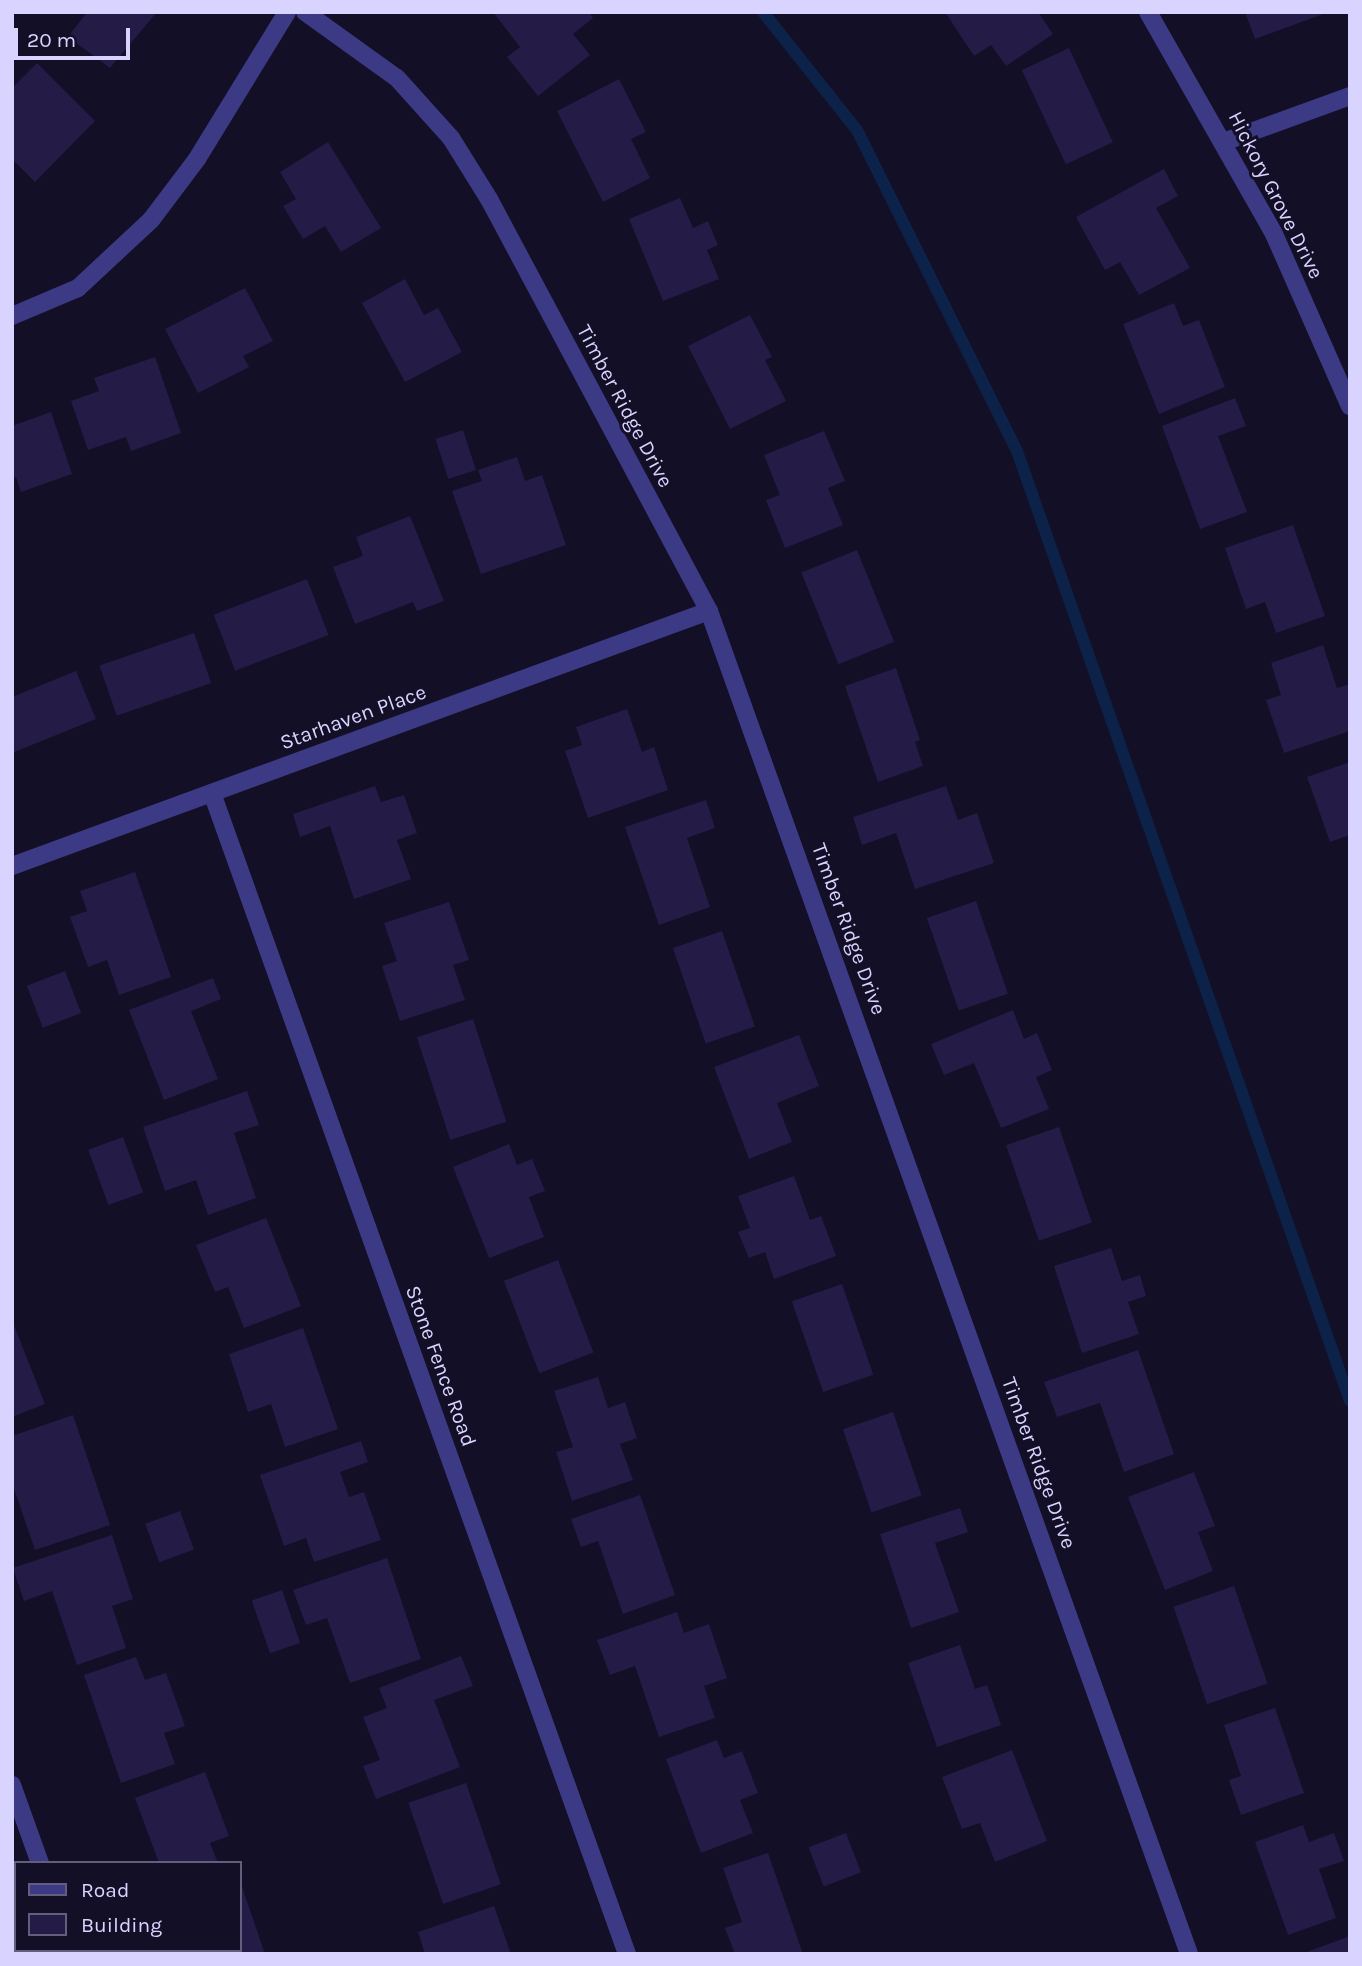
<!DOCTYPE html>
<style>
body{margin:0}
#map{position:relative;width:1362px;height:1966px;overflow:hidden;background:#130f26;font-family:Karla,sans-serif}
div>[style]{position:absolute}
.stream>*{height:12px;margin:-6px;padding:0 6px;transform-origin:6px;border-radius:6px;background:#0c2248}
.building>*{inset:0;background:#241b47;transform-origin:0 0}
.minor>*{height:18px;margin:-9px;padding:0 9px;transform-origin:9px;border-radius:9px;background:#3d3a85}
span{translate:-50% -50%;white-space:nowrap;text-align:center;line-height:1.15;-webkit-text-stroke:6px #130f26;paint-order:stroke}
.street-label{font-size:21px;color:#d9d4ff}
.frame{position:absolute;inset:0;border:14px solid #d9d4ff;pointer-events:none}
.legend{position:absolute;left:14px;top:1861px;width:228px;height:91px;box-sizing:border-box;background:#130f26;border:2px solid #625e7d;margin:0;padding:9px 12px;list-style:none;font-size:21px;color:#d9d4ff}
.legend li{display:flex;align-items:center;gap:14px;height:35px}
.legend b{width:35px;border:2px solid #625e7d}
.scale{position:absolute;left:14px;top:28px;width:116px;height:32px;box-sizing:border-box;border:4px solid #d9d4ff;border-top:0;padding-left:9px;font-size:21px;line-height:24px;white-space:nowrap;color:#d9d4ff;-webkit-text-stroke:5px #130f26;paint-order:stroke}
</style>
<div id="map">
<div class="stream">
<i style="left:763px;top:12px;width:151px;rotate:51.5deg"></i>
<i style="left:857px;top:130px;width:359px;rotate:63.5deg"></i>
<i style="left:1017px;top:451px;width:1007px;rotate:70.68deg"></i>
</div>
<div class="building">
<i style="clip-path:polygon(87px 12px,157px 12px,110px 68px,68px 37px)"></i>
<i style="clip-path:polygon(493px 12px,589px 12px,593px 18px,573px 34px,590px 55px,538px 96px,507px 57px,520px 47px)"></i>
<i style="clip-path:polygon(945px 12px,1038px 12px,1053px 34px,1006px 66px,991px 45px,974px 56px)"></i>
<i style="clip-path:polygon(1245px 12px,1326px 12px,1326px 13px,1255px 39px)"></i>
<i style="left:1069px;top:48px;width:104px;height:52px;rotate:65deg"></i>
<i style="clip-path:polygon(37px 63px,95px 121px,35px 182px,12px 159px,12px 88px)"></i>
<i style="clip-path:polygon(619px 79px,646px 132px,631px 139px,650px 178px,603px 202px,557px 111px)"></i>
<i style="clip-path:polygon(328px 142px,381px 228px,341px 252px,325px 226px,303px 239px,283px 206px,296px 199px,280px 172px)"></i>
<i style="clip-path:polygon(1164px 169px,1178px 196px,1156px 208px,1190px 268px,1139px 295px,1120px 262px,1105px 270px,1076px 217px)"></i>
<i style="clip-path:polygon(680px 198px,693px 228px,708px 221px,718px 245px,707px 250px,719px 279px,663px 301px,629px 219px)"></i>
<i style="clip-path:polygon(405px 279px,424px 315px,438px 308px,462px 352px,405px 382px,362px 303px)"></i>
<i style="clip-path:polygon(245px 288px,273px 341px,243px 356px,249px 367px,198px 393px,165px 329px)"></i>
<i style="clip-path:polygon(1174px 303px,1183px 326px,1199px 320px,1225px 387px,1159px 414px,1123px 324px)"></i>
<i style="clip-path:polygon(750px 315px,772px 357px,765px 360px,786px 401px,730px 429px,688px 346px)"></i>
<i style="clip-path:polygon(155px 357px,181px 433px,131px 451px,126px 437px,88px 450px,71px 401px,99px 391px,94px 378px)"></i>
<i style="clip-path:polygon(1235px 398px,1246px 426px,1218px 436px,1247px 512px,1200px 529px,1162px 426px)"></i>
<i style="clip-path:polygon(51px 412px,72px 474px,21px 492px,16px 477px,12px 478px,12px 426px)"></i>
<i style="left:463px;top:430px;width:42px;height:29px;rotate:72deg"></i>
<i style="clip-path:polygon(824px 431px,845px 481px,828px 488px,843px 525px,785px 548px,766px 500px,780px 495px,764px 455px)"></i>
<i style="clip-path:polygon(517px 457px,525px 481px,542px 475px,566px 545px,481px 574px,452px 491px,482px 481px,478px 470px)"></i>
<i style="clip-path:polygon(410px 516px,444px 601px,417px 611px,413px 602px,355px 624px,333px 567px,363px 556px,356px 537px)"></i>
<i style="clip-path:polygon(1293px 525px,1325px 616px,1276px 633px,1265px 602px,1246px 609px,1225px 548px)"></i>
<i style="left:857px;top:550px;width:99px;height:60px;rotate:68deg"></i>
<i style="left:307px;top:579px;width:60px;height:100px;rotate:69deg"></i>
<i style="left:194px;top:633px;width:53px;height:100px;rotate:71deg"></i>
<i style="clip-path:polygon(1323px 645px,1337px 688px,1350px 684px,1350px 731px,1284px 753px,1266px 700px,1281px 695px,1271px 663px)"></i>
<i style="clip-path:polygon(896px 668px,920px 740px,915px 742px,923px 766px,878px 782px,845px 686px)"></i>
<i style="clip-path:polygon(76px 671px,96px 719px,12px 753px,12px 697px)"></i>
<i style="clip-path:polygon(627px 709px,642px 752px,654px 747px,668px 790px,588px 818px,565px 751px,582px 745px,576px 727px)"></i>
<i style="clip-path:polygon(1350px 762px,1350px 835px,1330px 842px,1307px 777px)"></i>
<i style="clip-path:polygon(375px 786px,381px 802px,404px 795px,417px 833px,397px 840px,411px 879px,354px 899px,330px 826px,300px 837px,293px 814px)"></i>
<i style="clip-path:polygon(946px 786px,958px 820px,977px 813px,994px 863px,915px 889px,896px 833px,862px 845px,853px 817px)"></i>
<i style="clip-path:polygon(706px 800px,715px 828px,687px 838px,710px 907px,659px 925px,625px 827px)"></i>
<i style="clip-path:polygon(135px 872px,171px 977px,119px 995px,107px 960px,88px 967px,70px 917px,87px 911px,80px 891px)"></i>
<i style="left:976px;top:901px;width:98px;height:52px;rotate:71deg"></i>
<i style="clip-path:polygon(449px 902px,469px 960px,453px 965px,465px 1000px,400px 1021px,382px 966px,397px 961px,384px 923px)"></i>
<i style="left:722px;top:931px;width:101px;height:52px;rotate:71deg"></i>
<i style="left:65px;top:971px;width:45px;height:41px;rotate:69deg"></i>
<i style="clip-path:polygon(213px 978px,221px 999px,191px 1011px,218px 1079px,164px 1100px,129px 1010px)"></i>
<i style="clip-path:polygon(1013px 1010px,1024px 1039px,1037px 1033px,1052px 1070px,1036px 1077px,1049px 1109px,1001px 1128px,974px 1063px,944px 1075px,931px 1044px)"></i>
<i style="left:473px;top:1019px;width:108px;height:59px;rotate:72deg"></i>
<i style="clip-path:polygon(799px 1035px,819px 1086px,777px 1103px,792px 1142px,749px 1159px,714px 1067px)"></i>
<i style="clip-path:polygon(247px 1091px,259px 1125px,234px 1133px,256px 1198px,208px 1215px,196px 1180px,165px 1191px,143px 1127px)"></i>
<i style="left:1059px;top:1127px;width:101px;height:56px;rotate:71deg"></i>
<i style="left:123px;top:1137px;width:59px;height:37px;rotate:70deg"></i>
<i style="clip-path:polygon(509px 1144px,517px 1165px,532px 1159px,545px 1191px,529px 1197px,544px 1237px,489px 1258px,453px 1167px)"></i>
<i style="clip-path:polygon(794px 1176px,810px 1220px,821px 1216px,836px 1256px,774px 1279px,765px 1252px,749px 1258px,738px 1232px,750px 1228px,738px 1196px)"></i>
<i style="clip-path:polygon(266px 1218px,301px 1306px,244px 1328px,228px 1287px,215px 1292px,196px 1245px)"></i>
<i style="clip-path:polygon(1111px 1248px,1122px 1281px,1140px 1275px,1146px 1296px,1128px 1302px,1139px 1334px,1082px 1353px,1054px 1266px)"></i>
<i style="left:558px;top:1260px;width:99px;height:58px;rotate:69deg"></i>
<i style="left:842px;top:1284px;width:96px;height:53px;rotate:71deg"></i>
<i style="clip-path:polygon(12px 1320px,45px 1404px,12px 1417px)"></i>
<i style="clip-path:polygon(303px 1328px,338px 1429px,285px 1447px,271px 1404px,248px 1412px,229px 1354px)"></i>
<i style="clip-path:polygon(1138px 1350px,1174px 1454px,1124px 1472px,1100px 1403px,1057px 1417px,1044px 1382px)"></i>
<i style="clip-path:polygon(598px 1377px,608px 1408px,625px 1402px,637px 1438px,620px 1444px,633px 1480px,572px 1501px,556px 1452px,573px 1447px,554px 1391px)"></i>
<i style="left:893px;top:1412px;width:88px;height:53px;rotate:71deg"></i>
<i style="clip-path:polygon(73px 1415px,110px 1525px,35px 1550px,12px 1483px,12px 1436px)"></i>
<i style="clip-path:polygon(361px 1441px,368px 1462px,340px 1472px,349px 1497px,364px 1492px,381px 1540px,314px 1562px,306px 1538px,284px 1546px,260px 1475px)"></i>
<i style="clip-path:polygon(1194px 1472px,1215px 1526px,1198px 1532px,1213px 1571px,1165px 1590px,1128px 1497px)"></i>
<i style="clip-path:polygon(640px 1495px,675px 1595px,623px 1614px,598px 1541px,581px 1547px,571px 1519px)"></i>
<i style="clip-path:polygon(960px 1508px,968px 1532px,935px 1543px,959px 1612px,911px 1628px,880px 1534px)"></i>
<i style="left:180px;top:1511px;width:41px;height:37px;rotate:70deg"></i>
<i style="clip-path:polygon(112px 1535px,133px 1599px,112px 1606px,126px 1648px,77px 1665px,52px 1591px,24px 1601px,13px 1568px)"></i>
<i style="clip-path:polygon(387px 1558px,421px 1659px,350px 1683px,327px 1618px,306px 1625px,293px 1590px)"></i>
<i style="left:1234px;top:1586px;width:103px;height:64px;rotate:71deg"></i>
<i style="left:282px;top:1590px;width:56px;height:32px;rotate:71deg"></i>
<i style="clip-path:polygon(677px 1612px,684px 1633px,709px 1624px,727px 1678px,704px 1686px,715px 1718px,659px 1737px,635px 1666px,610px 1675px,597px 1640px)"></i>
<i style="clip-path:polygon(960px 1645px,975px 1689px,987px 1685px,1001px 1725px,937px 1747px,908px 1663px)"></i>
<i style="clip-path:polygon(461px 1656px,473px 1686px,434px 1700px,460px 1767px,376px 1799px,363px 1766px,380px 1760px,363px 1717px,387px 1708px,379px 1688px)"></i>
<i style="clip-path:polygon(136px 1657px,145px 1680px,166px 1673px,185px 1726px,164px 1733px,175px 1764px,121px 1783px,84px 1675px)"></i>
<i style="clip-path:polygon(1275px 1708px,1304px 1793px,1241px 1815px,1229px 1780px,1241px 1776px,1224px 1725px)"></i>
<i style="clip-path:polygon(717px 1740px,724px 1758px,742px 1751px,758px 1793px,740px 1800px,753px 1833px,701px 1853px,666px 1759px)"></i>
<i style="clip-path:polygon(1012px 1750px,1047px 1841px,995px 1862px,980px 1823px,962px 1829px,942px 1777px)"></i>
<i style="clip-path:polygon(205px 1772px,229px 1836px,210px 1843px,218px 1863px,159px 1863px,135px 1798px)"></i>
<i style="left:466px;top:1783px;width:107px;height:61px;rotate:71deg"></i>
<i style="clip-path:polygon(1303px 1825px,1309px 1842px,1334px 1833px,1344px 1861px,1319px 1869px,1336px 1918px,1288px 1935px,1255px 1842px)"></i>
<i style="left:846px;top:1833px;width:42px;height:40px;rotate:69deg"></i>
<i style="clip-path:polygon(768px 1853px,803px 1954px,735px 1954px,725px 1928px,742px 1922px,723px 1868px)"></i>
<i style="clip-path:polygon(240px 1881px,265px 1954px,176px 1954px,175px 1950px,240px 1950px)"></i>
<i style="clip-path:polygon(494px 1906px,511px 1954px,425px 1954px,418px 1932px)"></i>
<i style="clip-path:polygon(1350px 1936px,1350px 1954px,1304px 1954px,1304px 1953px)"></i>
<i style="clip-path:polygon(144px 1950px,174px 1950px,174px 1951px,145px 1954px)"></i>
</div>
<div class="minor">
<i style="left:305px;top:12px;width:113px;rotate:35.7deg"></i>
<i style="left:397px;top:78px;width:81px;rotate:48deg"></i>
<i style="left:451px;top:138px;width:72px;rotate:58.1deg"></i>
<i style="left:489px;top:199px;width:467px;rotate:61.9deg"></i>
<i style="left:709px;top:611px;width:1426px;rotate:70.33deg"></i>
<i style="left:1148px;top:12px;width:255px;rotate:60.4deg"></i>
<i style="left:1274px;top:234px;width:188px;rotate:66.2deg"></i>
<i style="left:1226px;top:141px;width:132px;rotate:-19.9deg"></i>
<i style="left:12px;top:316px;width:72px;rotate:-23deg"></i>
<i style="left:78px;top:288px;width:100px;rotate:-43deg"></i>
<i style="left:151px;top:220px;width:76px;rotate:-53deg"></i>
<i style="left:197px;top:159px;width:172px;rotate:-58.5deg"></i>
<i style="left:212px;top:793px;width:1233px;rotate:70.33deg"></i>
<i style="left:12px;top:866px;width:742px;rotate:-20.1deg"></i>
<i style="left:12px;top:1785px;width:83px;rotate:70.3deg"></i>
<i style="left:71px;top:1950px;width:4px;rotate:76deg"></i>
</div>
<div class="street-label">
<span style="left:1276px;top:195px;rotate:63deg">Hickory Grove Drive</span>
<span style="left:625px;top:406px;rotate:62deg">Timber Ridge Drive</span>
<span style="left:353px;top:717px;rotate:-20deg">Starhaven Place</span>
<span style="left:849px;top:929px;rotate:70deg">Timber Ridge Drive</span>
<span style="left:441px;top:1366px;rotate:70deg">Stone Fence Road</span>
<span style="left:1039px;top:1463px;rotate:70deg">Timber Ridge Drive</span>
</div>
<div class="frame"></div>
<ul class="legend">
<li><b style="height:9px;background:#3d3a85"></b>Road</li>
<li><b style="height:19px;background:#241b47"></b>Building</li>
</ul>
<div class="scale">20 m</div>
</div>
